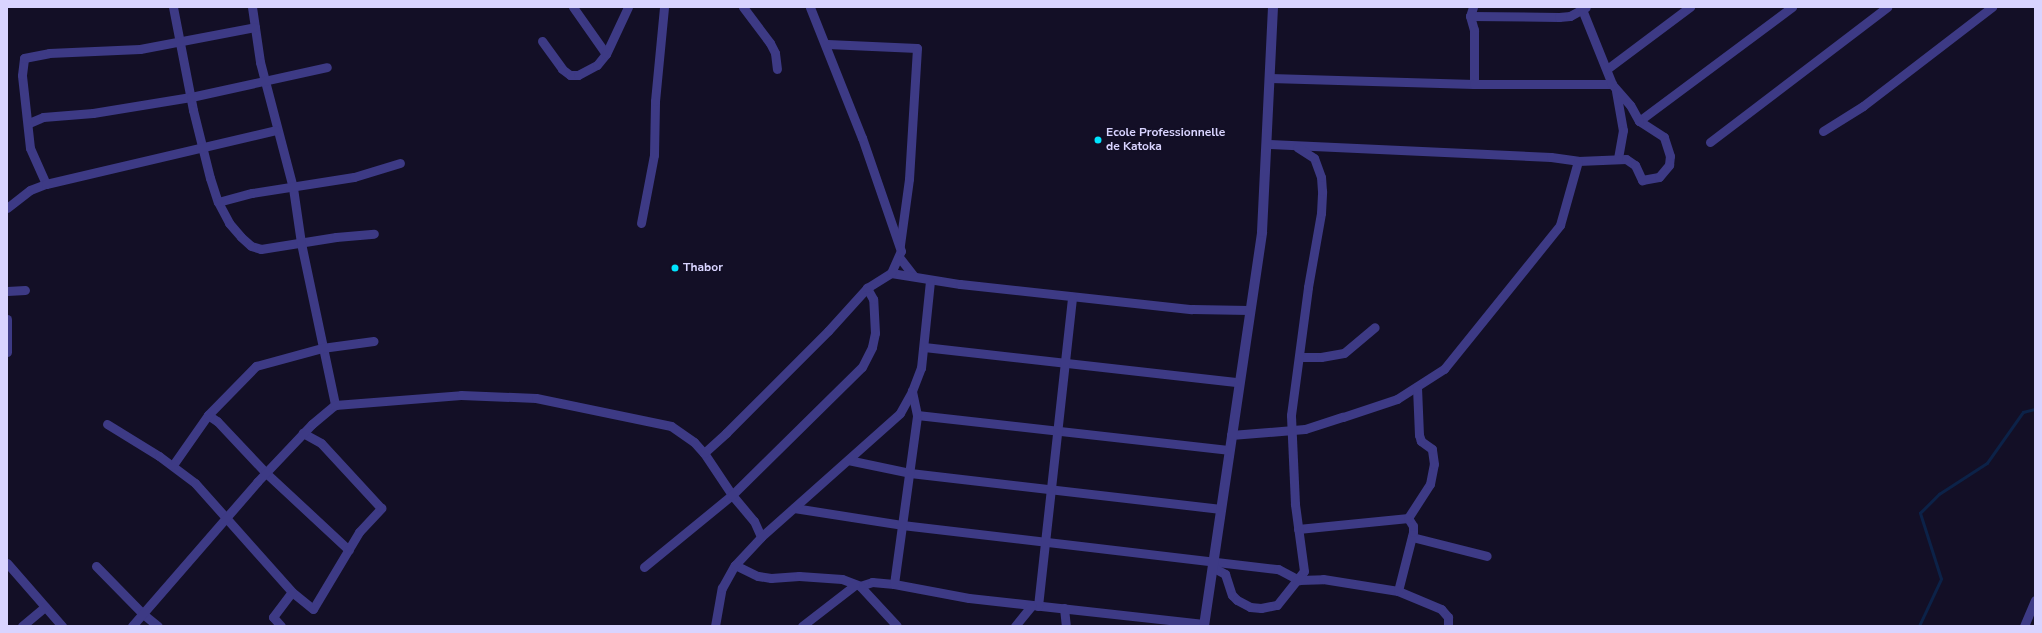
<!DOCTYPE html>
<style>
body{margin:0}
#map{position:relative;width:2042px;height:633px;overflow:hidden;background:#130f26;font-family:"Nunito Sans",sans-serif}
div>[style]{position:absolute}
.stream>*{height:2.5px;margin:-1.25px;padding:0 1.25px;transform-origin:1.25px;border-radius:1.25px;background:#0c2248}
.minor>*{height:9px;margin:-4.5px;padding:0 4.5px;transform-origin:4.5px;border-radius:4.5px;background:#3d3a85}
.tertiary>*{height:10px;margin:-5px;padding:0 5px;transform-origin:5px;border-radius:5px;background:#3d3a85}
.dots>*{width:11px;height:11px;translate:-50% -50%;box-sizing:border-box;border:2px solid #130f26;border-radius:50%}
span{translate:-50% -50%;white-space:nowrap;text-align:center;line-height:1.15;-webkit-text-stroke:3.5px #130f26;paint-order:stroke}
.poi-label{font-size:12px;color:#d9d4ff;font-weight:700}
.left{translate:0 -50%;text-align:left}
.frame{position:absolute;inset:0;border:8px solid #d9d4ff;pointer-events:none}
</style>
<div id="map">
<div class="stream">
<i style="left:1919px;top:626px;width:52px;rotate:-64.9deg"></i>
<i style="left:1941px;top:579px;width:69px;rotate:-107.7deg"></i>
<i style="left:1920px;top:513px;width:27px;rotate:-45deg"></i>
<i style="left:1939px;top:494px;width:57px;rotate:-32.9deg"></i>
<i style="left:1987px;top:463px;width:62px;rotate:-54.8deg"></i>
<i style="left:2023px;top:412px;width:12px;rotate:-14deg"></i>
</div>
<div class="minor">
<i style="left:173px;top:7px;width:105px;rotate:79deg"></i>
<i style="left:193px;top:110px;width:70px;rotate:76deg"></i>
<i style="left:210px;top:178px;width:25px;rotate:72deg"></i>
<i style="left:218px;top:202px;width:24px;rotate:62deg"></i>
<i style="left:229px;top:223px;width:18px;rotate:49deg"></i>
<i style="left:241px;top:237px;width:13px;rotate:42deg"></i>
<i style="left:251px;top:246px;width:10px;rotate:17deg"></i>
<i style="left:261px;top:249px;width:76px;rotate:-9.1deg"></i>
<i style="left:336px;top:237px;width:38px;rotate:-5deg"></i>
<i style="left:252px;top:7px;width:56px;rotate:81.7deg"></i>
<i style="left:260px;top:62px;width:130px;rotate:75.3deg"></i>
<i style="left:293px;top:188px;width:56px;rotate:81.7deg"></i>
<i style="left:301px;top:243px;width:166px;rotate:78.1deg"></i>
<i style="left:573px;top:7px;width:57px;rotate:54.9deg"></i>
<i style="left:743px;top:7px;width:45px;rotate:53.1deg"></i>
<i style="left:770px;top:43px;width:11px;rotate:63deg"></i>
<i style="left:775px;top:53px;width:16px;rotate:83deg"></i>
<i style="left:1473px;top:7px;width:9px;rotate:108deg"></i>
<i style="left:1470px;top:16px;width:15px;rotate:74deg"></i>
<i style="left:1474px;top:30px;width:54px;rotate:90deg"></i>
<i style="left:1470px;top:16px;width:89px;rotate:0.6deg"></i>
<i style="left:1559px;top:17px;width:11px;rotate:-5deg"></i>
<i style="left:1570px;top:16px;width:18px;rotate:-29deg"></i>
<i style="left:542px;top:41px;width:34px;rotate:54deg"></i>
<i style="left:562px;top:69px;width:10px;rotate:37deg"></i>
<i style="left:570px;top:75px;width:8px"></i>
<i style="left:578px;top:75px;width:21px;rotate:-28deg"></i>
<i style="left:597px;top:65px;width:14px;rotate:-51deg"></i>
<i style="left:606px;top:54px;width:52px;rotate:-64.9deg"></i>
<i style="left:827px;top:44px;width:90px;rotate:2.5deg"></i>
<i style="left:917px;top:48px;width:131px;rotate:93.5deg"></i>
<i style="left:909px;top:179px;width:67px;rotate:97.8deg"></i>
<i style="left:1607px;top:69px;width:104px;rotate:-36.8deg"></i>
<i style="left:1270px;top:78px;width:204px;rotate:1.7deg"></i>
<i style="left:1474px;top:84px;width:138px"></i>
<i style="left:1616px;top:91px;width:40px;rotate:80deg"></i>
<i style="left:1623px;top:130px;width:29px;rotate:100deg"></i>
<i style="left:1639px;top:121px;width:191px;rotate:-36.7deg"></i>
<i style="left:29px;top:123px;width:15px;rotate:-23deg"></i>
<i style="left:43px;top:117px;width:50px;rotate:-4.6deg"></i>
<i style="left:93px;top:113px;width:99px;rotate:-9.3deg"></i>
<i style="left:191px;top:97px;width:139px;rotate:-12.4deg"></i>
<i style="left:1823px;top:131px;width:47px;rotate:-32deg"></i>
<i style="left:1863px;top:106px;width:163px;rotate:-37.5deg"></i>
<i style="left:1710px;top:142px;width:223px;rotate:-37.3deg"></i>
<i style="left:1267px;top:144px;width:284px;rotate:2.6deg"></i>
<i style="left:1551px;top:157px;width:27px;rotate:8deg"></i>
<i style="left:1578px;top:161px;width:48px;rotate:-2.4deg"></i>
<i style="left:1626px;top:159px;width:11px;rotate:34deg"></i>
<i style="left:1635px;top:165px;width:17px;rotate:65deg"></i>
<i style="left:1642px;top:180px;width:17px;rotate:-10deg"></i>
<i style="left:1659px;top:177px;width:16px;rotate:-50deg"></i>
<i style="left:1669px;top:165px;width:9px;rotate:-84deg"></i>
<i style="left:1670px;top:156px;width:20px;rotate:-108deg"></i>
<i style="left:1664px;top:137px;width:30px;rotate:-147deg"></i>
<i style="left:1639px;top:121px;width:18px;rotate:-119deg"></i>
<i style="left:1630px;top:105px;width:28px;rotate:-131deg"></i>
<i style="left:1612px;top:84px;width:83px;rotate:-111.9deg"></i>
<i style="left:46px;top:184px;width:39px;rotate:-114deg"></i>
<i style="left:30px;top:148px;width:73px;rotate:-96.3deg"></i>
<i style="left:22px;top:75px;width:17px;rotate:-83deg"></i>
<i style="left:24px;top:58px;width:25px;rotate:-11deg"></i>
<i style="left:49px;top:53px;width:91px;rotate:-2.5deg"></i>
<i style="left:140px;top:49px;width:117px;rotate:-10.8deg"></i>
<i style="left:218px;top:202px;width:35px;rotate:-15deg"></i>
<i style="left:252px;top:193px;width:103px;rotate:-8.9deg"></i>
<i style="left:354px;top:177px;width:48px;rotate:-16.9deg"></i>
<i style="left:7px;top:208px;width:29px;rotate:-38deg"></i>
<i style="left:30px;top:190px;width:17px;rotate:-21deg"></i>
<i style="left:46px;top:184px;width:236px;rotate:-13.2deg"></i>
<i style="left:641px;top:223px;width:69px;rotate:-79.2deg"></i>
<i style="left:654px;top:155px;width:54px;rotate:-88.9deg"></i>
<i style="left:655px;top:101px;width:94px;rotate:-84.5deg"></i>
<i style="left:899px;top:257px;width:24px;rotate:52deg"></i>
<i style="left:891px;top:273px;width:70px;rotate:9.1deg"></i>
<i style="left:960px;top:284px;width:233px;rotate:6.2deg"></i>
<i style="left:1192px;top:309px;width:57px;rotate:1deg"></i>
<i style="left:7px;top:291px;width:18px;rotate:-3deg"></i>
<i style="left:7px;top:319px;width:33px;rotate:90deg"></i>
<i style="left:924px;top:347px;width:316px;rotate:6.4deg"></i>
<i style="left:1300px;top:357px;width:21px"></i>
<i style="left:1321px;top:357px;width:23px;rotate:-10deg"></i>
<i style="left:1344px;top:353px;width:40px;rotate:-40deg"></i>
<i style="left:208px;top:415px;width:11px;rotate:34deg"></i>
<i style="left:217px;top:421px;width:71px;rotate:46.7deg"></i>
<i style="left:266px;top:473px;width:113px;rotate:42.9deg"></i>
<i style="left:917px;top:415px;width:313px;rotate:6.4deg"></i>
<i style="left:107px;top:424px;width:61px;rotate:31.6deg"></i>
<i style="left:159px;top:456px;width:45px;rotate:36.9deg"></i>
<i style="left:195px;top:483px;width:146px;rotate:48.3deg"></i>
<i style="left:292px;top:592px;width:27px;rotate:39deg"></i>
<i style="left:313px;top:609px;width:90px;rotate:-59.1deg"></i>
<i style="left:359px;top:532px;width:33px;rotate:-47deg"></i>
<i style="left:381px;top:508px;width:88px;rotate:-132.7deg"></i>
<i style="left:321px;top:443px;width:21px;rotate:-151deg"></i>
<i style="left:1231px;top:435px;width:74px;rotate:-4.6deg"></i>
<i style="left:1305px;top:429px;width:40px;rotate:-18deg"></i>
<i style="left:1343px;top:417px;width:57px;rotate:-18.4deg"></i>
<i style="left:1397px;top:399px;width:56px;rotate:-32.6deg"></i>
<i style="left:1444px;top:369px;width:185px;rotate:-51.1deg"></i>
<i style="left:1560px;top:225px;width:66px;rotate:-74.3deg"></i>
<i style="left:704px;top:453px;width:50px;rotate:56.3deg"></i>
<i style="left:732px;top:495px;width:34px;rotate:50deg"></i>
<i style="left:754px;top:521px;width:17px;rotate:66deg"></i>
<i style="left:848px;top:460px;width:63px;rotate:11.8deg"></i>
<i style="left:910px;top:473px;width:313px;rotate:6.6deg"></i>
<i style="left:173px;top:465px;width:61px;rotate:-55deg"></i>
<i style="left:208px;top:415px;width:69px;rotate:-45.6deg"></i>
<i style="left:256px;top:366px;width:68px;rotate:-15.3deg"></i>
<i style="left:322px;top:348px;width:52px;rotate:-7.7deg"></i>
<i style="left:794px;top:508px;width:109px;rotate:8.9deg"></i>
<i style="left:902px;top:525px;width:379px;rotate:6.7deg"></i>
<i style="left:1278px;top:569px;width:24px;rotate:28deg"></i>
<i style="left:1299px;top:580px;width:24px;rotate:-2deg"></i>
<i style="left:1323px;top:579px;width:76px;rotate:9.1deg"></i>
<i style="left:1398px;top:591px;width:47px;rotate:22.7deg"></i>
<i style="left:1441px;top:609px;width:11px;rotate:49deg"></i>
<i style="left:1448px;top:617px;width:9px;rotate:90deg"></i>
<i style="left:1298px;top:529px;width:111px;rotate:-5.7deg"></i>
<i style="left:1412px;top:537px;width:77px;rotate:14.2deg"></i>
<i style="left:7px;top:563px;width:84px;rotate:48.9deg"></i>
<i style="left:735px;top:565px;width:25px;rotate:26deg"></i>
<i style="left:758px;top:576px;width:13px;rotate:9deg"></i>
<i style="left:771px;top:578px;width:28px;rotate:-4deg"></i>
<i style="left:799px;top:576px;width:43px;rotate:4deg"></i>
<i style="left:842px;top:579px;width:19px;rotate:21deg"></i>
<i style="left:860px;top:586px;width:13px;rotate:-18deg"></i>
<i style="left:872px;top:582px;width:22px;rotate:5deg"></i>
<i style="left:894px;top:584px;width:76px;rotate:10.6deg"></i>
<i style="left:969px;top:598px;width:236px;rotate:6.3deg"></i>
<i style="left:96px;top:566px;width:67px;rotate:45.6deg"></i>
<i style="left:143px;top:614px;width:19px;rotate:39deg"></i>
<i style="left:644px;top:567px;width:114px;rotate:-39.3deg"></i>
<i style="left:732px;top:495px;width:182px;rotate:-44.6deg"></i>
<i style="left:862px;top:367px;width:22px;rotate:-63deg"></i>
<i style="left:872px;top:347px;width:14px;rotate:-78deg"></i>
<i style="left:875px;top:333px;width:34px;rotate:-93deg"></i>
<i style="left:873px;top:299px;width:13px;rotate:-119deg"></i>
<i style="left:1212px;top:567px;width:15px;rotate:28deg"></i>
<i style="left:1225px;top:574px;width:22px;rotate:72deg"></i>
<i style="left:1232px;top:595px;width:7px;rotate:45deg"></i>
<i style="left:1237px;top:600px;width:15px;rotate:28deg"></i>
<i style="left:1250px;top:607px;width:11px;rotate:5deg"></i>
<i style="left:1261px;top:608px;width:16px;rotate:-11deg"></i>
<i style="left:1277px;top:605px;width:43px;rotate:-51.5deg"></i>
<i style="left:1304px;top:571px;width:68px;rotate:-97.7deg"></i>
<i style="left:1295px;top:504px;width:89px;rotate:-92.6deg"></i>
<i style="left:1291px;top:415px;width:129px;rotate:-82.4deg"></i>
<i style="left:1308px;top:287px;width:75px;rotate:-80deg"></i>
<i style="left:1321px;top:213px;width:22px;rotate:-87deg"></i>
<i style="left:1322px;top:191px;width:14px;rotate:-94deg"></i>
<i style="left:1321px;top:177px;width:20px;rotate:-110deg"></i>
<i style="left:1314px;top:158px;width:20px;rotate:-147deg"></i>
<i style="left:894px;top:584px;width:171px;rotate:-82.2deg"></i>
<i style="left:917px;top:415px;width:25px;rotate:-102deg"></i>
<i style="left:912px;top:391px;width:25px;rotate:-69deg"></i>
<i style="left:921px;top:368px;width:87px;rotate:-84.1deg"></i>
<i style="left:860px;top:586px;width:54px;rotate:47.2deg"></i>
<i style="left:1398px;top:591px;width:61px;rotate:-75.7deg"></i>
<i style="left:1413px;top:532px;width:6px;rotate:-90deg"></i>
<i style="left:1413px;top:526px;width:9px;rotate:-122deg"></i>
<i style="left:1408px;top:518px;width:40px;rotate:-57.1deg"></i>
<i style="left:1430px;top:484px;width:20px;rotate:-79deg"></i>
<i style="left:1434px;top:464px;width:15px;rotate:-98deg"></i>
<i style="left:1432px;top:449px;width:14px;rotate:-144deg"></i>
<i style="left:1421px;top:441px;width:6px;rotate:-108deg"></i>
<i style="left:1419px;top:435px;width:47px;rotate:-92.4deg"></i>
<i style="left:1038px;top:606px;width:311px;rotate:-83.7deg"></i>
<i style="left:1064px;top:608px;width:18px;rotate:84deg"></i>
<i style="left:22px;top:626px;width:30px;rotate:-40deg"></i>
<i style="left:132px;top:626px;width:191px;rotate:-49deg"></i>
<i style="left:257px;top:482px;width:80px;rotate:-46.5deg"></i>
<i style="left:312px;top:424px;width:30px;rotate:-40deg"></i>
<i style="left:335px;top:405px;width:126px;rotate:-4.5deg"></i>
<i style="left:461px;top:395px;width:75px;rotate:2.3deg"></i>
<i style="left:536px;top:398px;width:138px;rotate:11.7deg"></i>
<i style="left:671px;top:426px;width:28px;rotate:35deg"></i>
<i style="left:694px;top:442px;width:15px;rotate:48deg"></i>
<i style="left:704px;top:453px;width:30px;rotate:-42deg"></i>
<i style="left:726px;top:433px;width:144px;rotate:-45deg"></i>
<i style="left:828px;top:331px;width:58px;rotate:-47.8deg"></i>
<i style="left:867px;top:288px;width:28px;rotate:-32deg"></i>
<i style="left:891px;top:273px;width:24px;rotate:-66deg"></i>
<i style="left:901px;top:251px;width:120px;rotate:-109deg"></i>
<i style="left:862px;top:138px;width:141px;rotate:-111.7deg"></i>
<i style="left:281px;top:626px;width:12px;rotate:-132deg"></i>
<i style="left:273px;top:617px;width:31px;rotate:-53deg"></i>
<i style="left:715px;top:626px;width:39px;rotate:-80deg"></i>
<i style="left:722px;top:588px;width:26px;rotate:-61deg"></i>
<i style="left:735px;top:565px;width:38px;rotate:-47deg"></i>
<i style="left:761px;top:537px;width:186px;rotate:-41.7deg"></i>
<i style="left:900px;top:413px;width:25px;rotate:-61deg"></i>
<i style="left:802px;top:626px;width:67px;rotate:-37.7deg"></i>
<i style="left:1015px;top:626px;width:26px;rotate:-51deg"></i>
<i style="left:2024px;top:626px;width:28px;rotate:-67deg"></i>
</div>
<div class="tertiary">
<i style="left:1204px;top:626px;width:398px;rotate:-81.6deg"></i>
<i style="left:1262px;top:232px;width:225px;rotate:-87.2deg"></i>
</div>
<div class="dots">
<i style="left:1098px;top:140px;background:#00e5ff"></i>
<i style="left:675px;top:268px;background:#00e5ff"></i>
</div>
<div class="poi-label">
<span class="left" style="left:1106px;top:140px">Ecole Professionnelle<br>de Katoka</span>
<span class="left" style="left:683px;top:268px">Thabor</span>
</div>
<div class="frame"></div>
</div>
